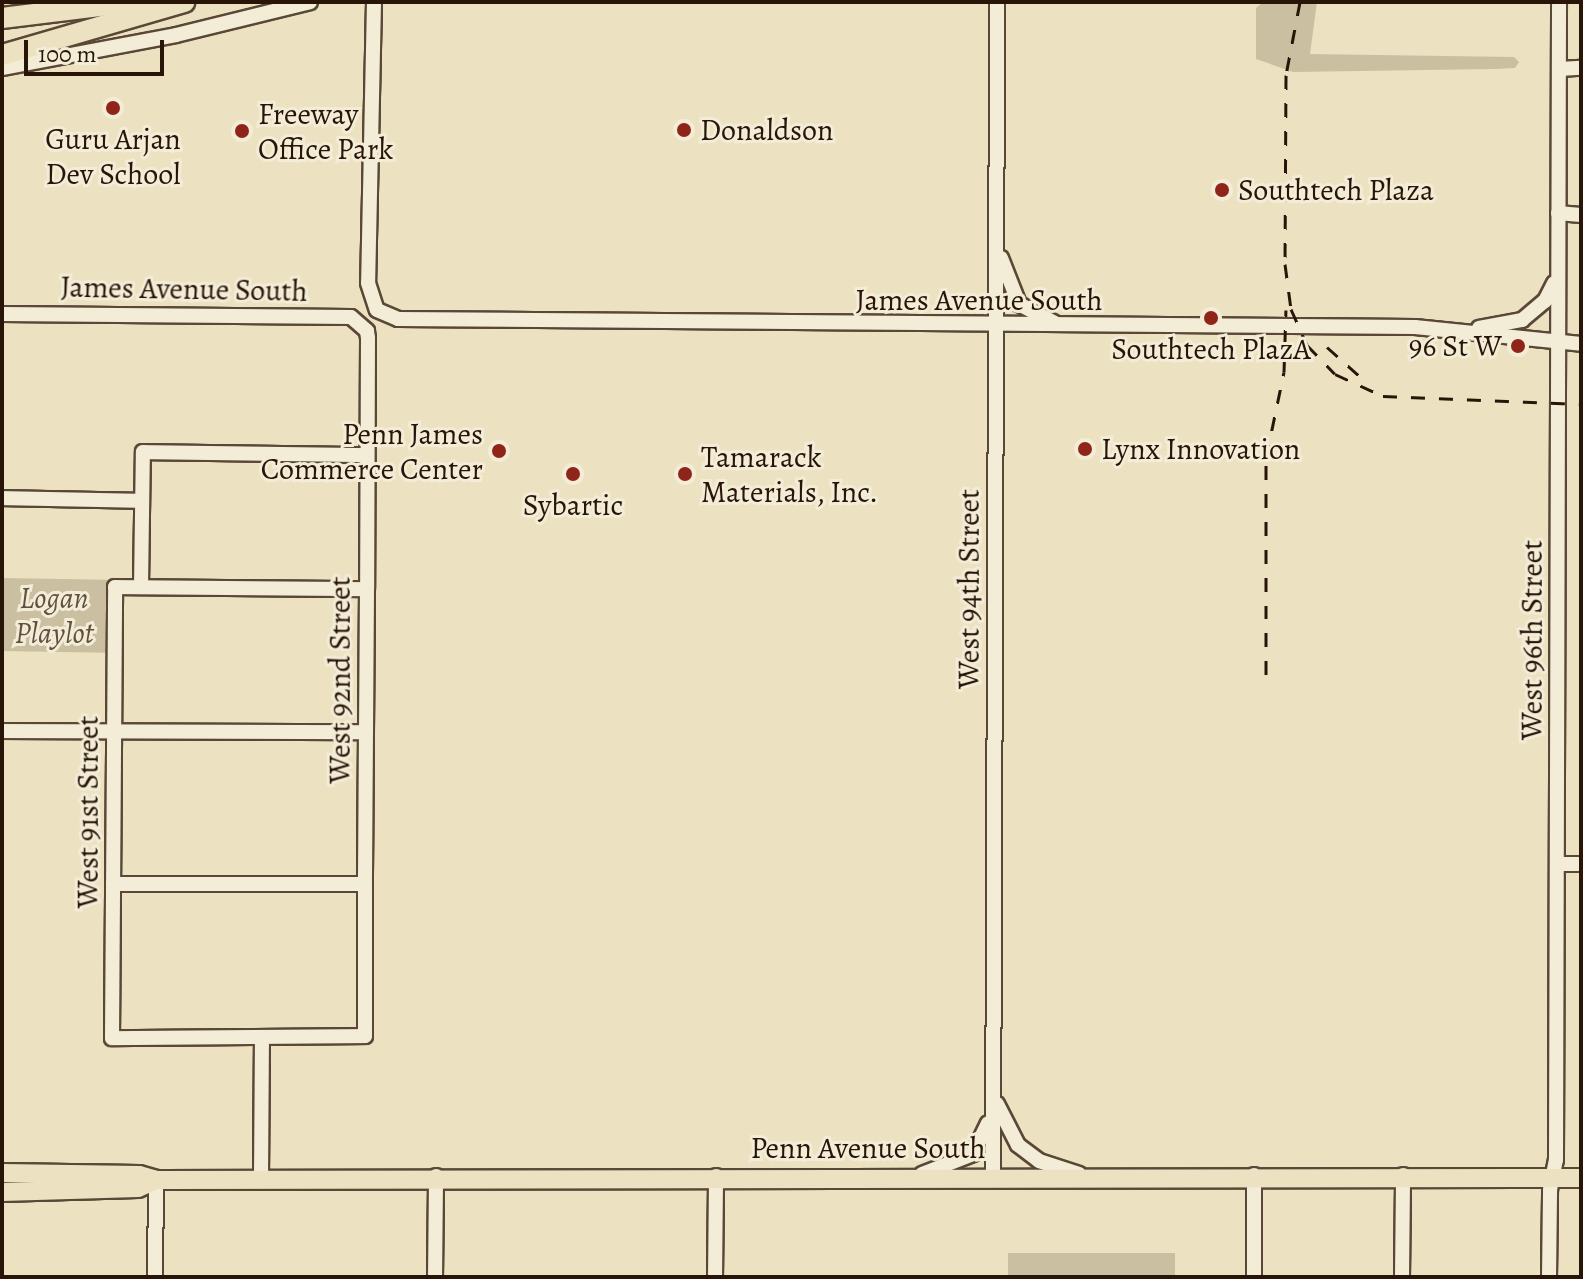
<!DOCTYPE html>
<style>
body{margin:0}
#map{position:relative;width:1583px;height:1279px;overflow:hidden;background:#ece2c1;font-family:Alegreya,serif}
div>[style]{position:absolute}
.green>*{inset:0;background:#cbbfa2;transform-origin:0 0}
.roads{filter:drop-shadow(2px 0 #594836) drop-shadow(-2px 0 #594836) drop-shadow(0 2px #594836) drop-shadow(0 -2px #594836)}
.minor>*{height:14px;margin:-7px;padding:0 7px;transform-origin:7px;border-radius:7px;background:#f3ecd7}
.major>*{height:18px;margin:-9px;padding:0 9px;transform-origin:9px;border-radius:9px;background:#ece2c1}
.highway>*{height:20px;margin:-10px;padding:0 10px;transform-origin:10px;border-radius:10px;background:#ece2c1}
.rail>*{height:3px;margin-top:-1.5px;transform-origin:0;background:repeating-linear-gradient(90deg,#281508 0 14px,transparent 0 28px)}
.dots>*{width:22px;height:22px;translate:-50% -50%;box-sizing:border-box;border:4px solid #f3ecd7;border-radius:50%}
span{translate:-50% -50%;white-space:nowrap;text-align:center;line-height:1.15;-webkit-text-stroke:6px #f3ecd7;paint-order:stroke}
.poi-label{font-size:30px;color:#281508}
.left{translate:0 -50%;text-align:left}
.right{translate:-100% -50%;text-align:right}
.street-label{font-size:30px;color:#281508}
.park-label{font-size:30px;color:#61503e;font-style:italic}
.frame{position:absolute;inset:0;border:4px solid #281508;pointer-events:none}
.scale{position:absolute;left:24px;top:40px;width:140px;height:36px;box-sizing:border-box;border:4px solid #281508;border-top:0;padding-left:10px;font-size:24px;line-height:28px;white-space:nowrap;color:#281508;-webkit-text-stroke:6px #f3ecd7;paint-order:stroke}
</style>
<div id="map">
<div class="green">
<i style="clip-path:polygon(1263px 2px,1317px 2px,1310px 54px,1514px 57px,1519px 62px,1515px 68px,1494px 69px,1293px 72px,1256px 59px,1256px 8px)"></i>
<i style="left:2px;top:578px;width:105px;height:73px;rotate:1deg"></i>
<i style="left:1008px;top:1253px;width:167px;height:24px"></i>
</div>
<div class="roads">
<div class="minor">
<i style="left:374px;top:2px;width:281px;rotate:91.2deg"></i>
<i style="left:368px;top:283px;width:28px;rotate:72deg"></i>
<i style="left:377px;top:310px;width:23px;rotate:23deg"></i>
<i style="left:398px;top:319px;width:1017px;rotate:0.45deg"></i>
<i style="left:1415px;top:327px;width:167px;rotate:5.8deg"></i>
<i style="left:2px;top:68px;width:177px;rotate:-10.7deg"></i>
<i style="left:176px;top:35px;width:138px;rotate:-13.8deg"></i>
<i style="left:1559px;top:69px;width:22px;rotate:-3deg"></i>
<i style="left:1558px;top:213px;width:23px;rotate:5deg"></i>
<i style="left:1001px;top:258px;width:49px;rotate:68.6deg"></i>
<i style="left:1019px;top:304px;width:40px;rotate:28deg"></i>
<i style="left:2px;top:314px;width:349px;rotate:0.5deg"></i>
<i style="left:351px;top:317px;width:21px;rotate:41deg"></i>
<i style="left:367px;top:331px;width:7px;rotate:82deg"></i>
<i style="left:368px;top:338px;width:251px;rotate:90.2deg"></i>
<i style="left:367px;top:589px;width:295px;rotate:90.4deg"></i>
<i style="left:365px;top:884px;width:152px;rotate:90deg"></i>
<i style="left:365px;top:1036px;width:253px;rotate:179.5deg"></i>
<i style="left:112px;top:1038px;width:451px;rotate:-89.6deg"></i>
<i style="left:115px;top:587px;width:252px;rotate:0.5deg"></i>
<i style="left:1479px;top:328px;width:44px;rotate:-10.5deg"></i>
<i style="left:1522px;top:320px;width:30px;rotate:-40deg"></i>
<i style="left:1545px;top:301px;width:20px;rotate:-63deg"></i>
<i style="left:2px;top:498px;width:140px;rotate:1.2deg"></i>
<i style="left:141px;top:587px;width:135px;rotate:-89.2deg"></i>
<i style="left:143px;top:452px;width:224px;rotate:0.8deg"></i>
<i style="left:2px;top:731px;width:364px;rotate:0.2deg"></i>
<i style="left:1557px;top:864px;width:24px"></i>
<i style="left:113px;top:884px;width:252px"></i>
<i style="left:997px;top:1104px;width:46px;rotate:62.9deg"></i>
<i style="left:1018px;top:1145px;width:26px;rotate:37deg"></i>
<i style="left:1039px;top:1161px;width:42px;rotate:18deg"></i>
<i style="left:922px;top:1174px;width:55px;rotate:-21.4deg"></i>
<i style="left:973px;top:1154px;width:34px;rotate:-64deg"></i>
<i style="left:993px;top:1176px;width:1174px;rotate:-89.8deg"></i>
<i style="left:261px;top:1178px;width:141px;rotate:-89.6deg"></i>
<i style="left:155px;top:1277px;width:97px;rotate:-89.4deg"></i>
<i style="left:435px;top:1277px;width:101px;rotate:-89.4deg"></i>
<i style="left:715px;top:1277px;width:101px;rotate:-89.4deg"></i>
<i style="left:1254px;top:1277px;width:102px;rotate:-90deg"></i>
<i style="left:1402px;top:1277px;width:102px;rotate:-89.4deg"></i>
<i style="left:1549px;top:1277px;width:87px;rotate:-89.3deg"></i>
<i style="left:1550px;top:1190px;width:31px;rotate:-79deg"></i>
<i style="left:1556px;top:1160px;width:1158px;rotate:-89.85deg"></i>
</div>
<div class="major">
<i style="left:2px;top:1173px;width:137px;rotate:0.8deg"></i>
<i style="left:139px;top:1175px;width:18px;rotate:16deg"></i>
<i style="left:156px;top:1180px;width:1425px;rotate:-0.08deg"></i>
<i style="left:2px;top:1192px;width:136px;rotate:-1.7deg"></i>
<i style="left:138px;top:1188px;width:20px;rotate:-24deg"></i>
</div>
<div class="highway">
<i style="left:2px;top:18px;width:131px;rotate:-7deg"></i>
<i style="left:2px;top:55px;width:190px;rotate:-16.2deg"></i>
</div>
</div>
<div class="rail">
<i style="left:1300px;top:2px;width:74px;rotate:100.9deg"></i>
<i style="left:1286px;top:75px;width:189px;rotate:90.3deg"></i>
<i style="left:1285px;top:264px;width:45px;rotate:82.4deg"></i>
<i style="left:1291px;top:309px;width:39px;rotate:66deg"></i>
<i style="left:1307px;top:345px;width:40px;rotate:46deg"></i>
<i style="left:1335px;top:374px;width:53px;rotate:24.6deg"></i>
<i style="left:1383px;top:396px;width:198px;rotate:2.3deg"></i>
<i style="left:1327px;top:347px;width:52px;rotate:41.9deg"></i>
<i style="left:1266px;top:675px;width:217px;rotate:-90deg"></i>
<i style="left:1266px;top:458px;width:88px;rotate:-78.2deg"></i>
<i style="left:1284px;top:372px;width:62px;rotate:-88.2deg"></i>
</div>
<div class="dots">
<i style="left:113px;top:108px;background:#8f2418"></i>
<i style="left:684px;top:130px;background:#8f2418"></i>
<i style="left:242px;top:131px;background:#8f2418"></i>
<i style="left:1222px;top:190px;background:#8f2418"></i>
<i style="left:1211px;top:318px;background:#8f2418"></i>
<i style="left:1518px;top:346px;background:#8f2418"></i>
<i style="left:1085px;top:449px;background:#8f2418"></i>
<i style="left:499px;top:451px;background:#8f2418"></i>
<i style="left:573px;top:474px;background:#8f2418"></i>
<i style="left:685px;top:474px;background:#8f2418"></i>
</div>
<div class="poi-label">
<span class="left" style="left:258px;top:131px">Freeway<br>Office Park</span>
<span class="left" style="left:700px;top:130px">Donaldson</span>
<span style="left:113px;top:156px">Guru Arjan<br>Dev School</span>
<span class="left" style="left:1238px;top:190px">Southtech Plaza</span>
<span class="right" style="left:1502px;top:346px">96 St W</span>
<span style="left:1211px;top:349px">Southtech PlazA</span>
<span class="right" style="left:483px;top:451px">Penn James<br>Commerce Center</span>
<span class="left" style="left:1101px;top:449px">Lynx Innovation</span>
<span class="left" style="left:701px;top:474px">Tamarack<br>Materials, Inc.</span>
<span style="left:573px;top:505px">Sybartic</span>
</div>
<div class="street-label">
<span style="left:184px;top:289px;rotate:1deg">James Avenue South</span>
<span style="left:979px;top:300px">James Avenue South</span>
<span style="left:969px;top:589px;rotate:-90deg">West 94th Street</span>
<span style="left:1532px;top:640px;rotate:-90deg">West 96th Street</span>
<span style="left:340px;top:680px;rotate:-90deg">West 92nd Street</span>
<span style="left:88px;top:812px;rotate:-90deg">West 91st Street</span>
<span style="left:868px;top:1148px">Penn Avenue South</span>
</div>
<div class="park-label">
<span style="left:54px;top:615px">Logan<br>Playlot</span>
</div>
<div class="frame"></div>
<div class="scale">100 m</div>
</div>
